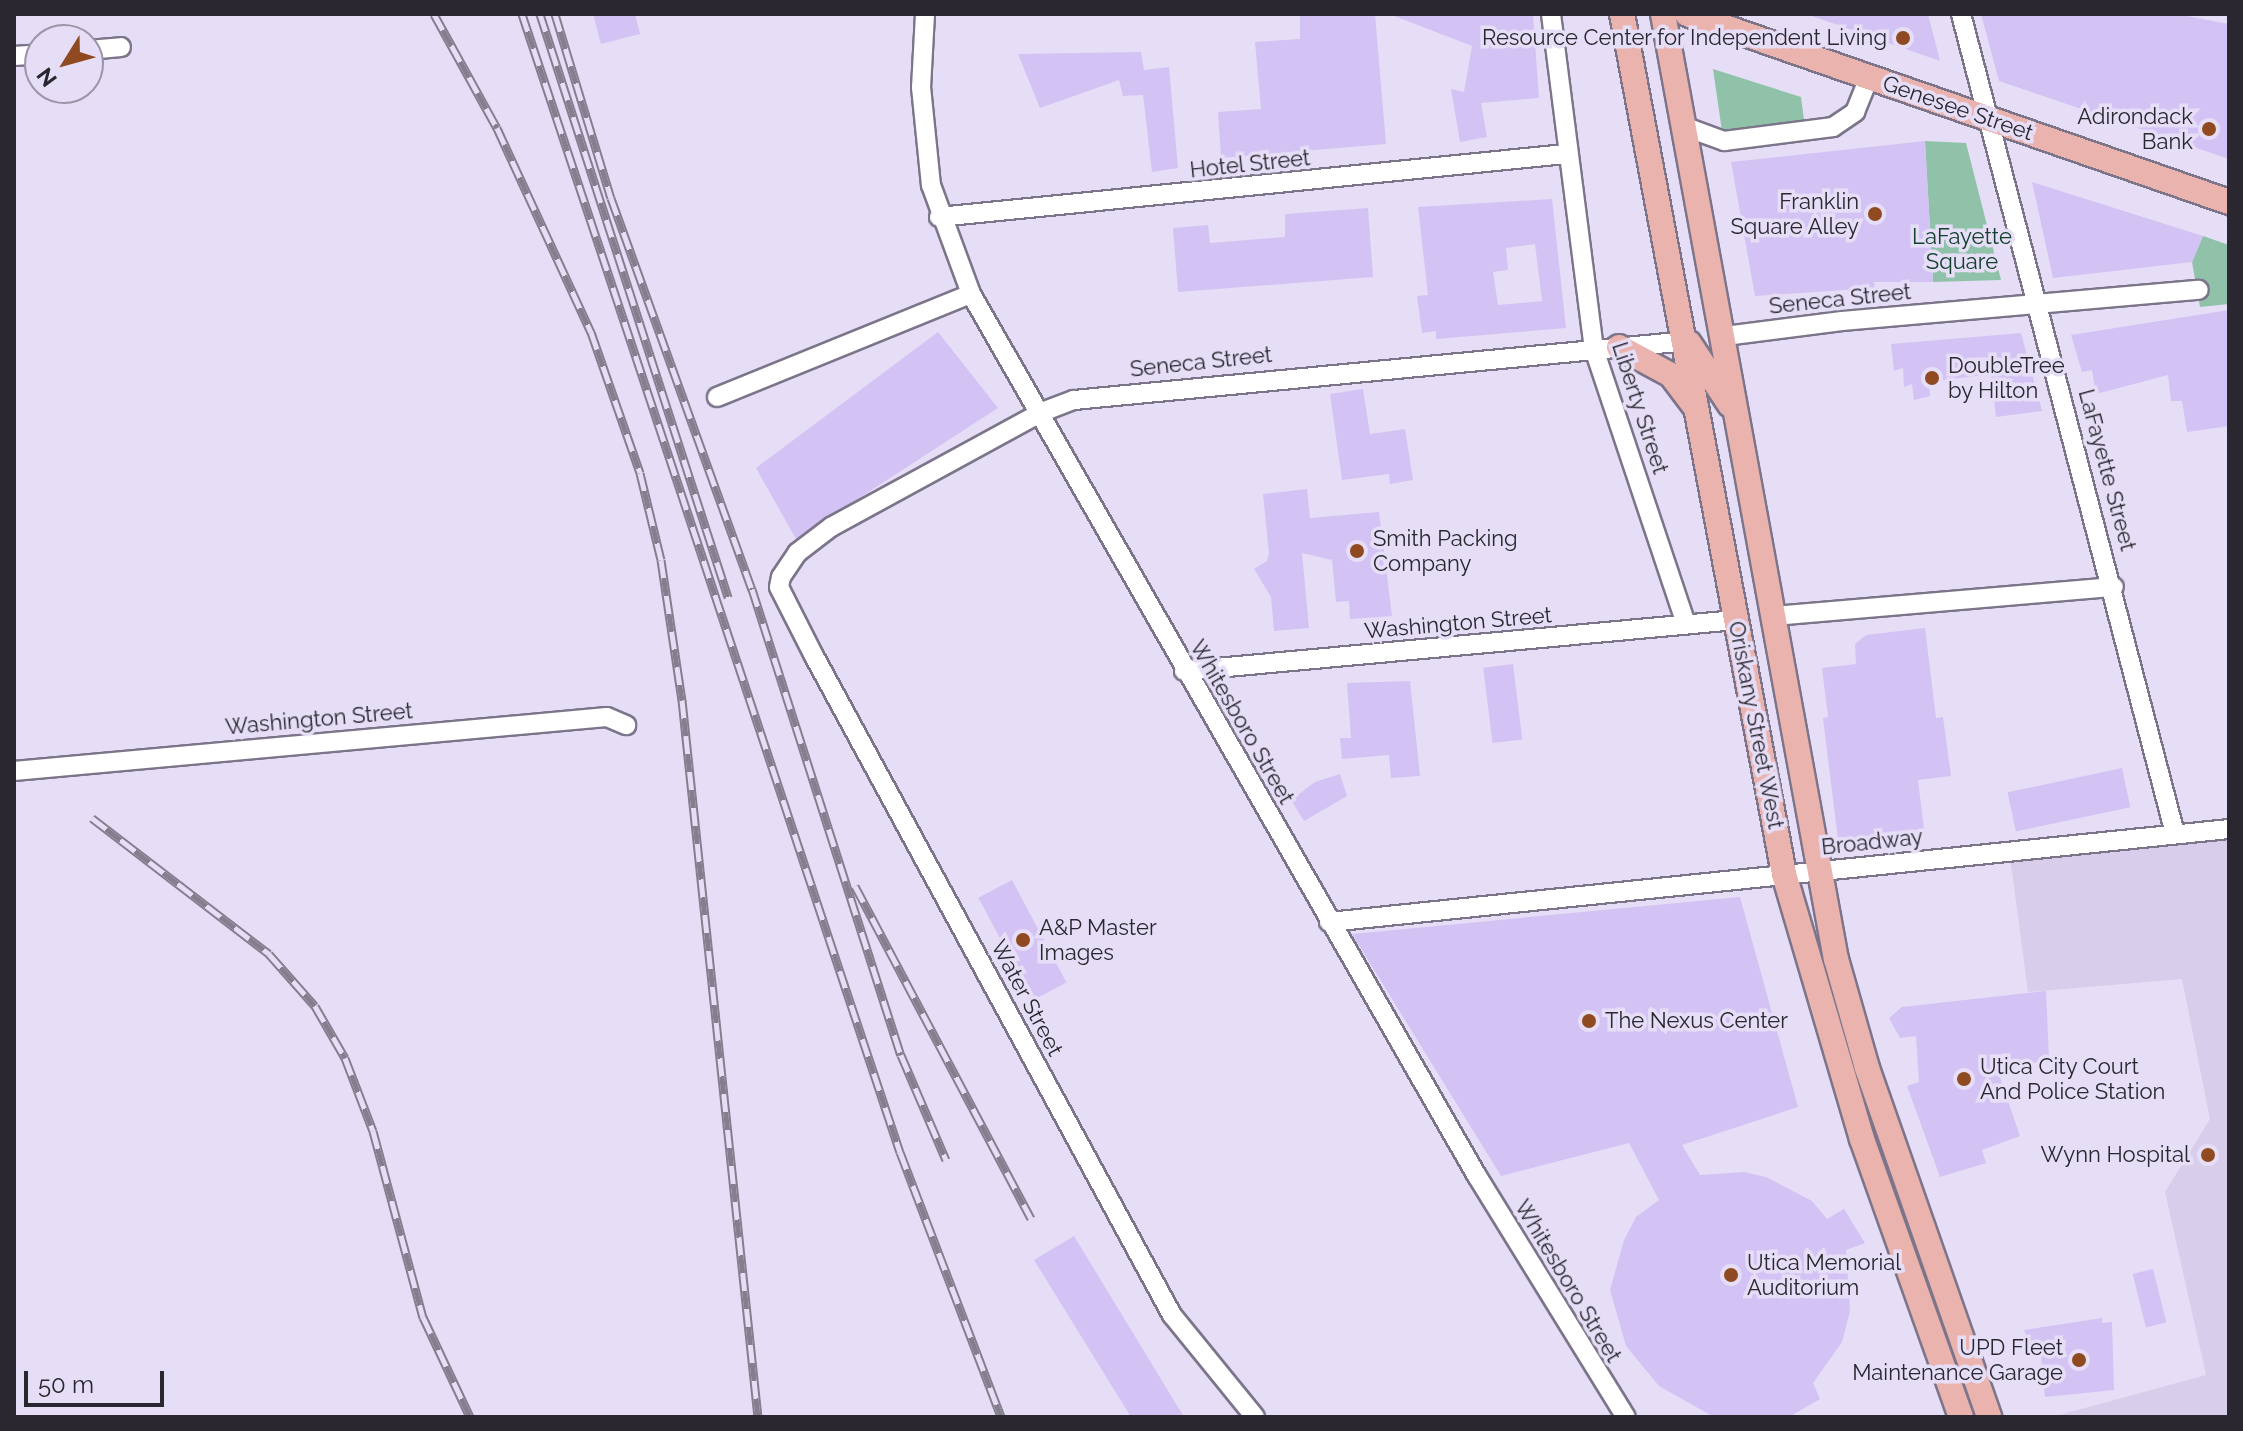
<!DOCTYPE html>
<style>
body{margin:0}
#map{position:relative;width:2243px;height:1431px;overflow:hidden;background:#e6def6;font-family:Raleway,sans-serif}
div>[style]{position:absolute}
.built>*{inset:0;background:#d8ceeb}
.green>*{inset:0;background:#90c2a9}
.building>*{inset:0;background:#d3c2f4;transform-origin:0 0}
.roads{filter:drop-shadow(2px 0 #7c758a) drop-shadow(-2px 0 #7c758a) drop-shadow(0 2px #7c758a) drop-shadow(0 -2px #7c758a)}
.minor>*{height:18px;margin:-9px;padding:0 9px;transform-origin:9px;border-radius:9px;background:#fff}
.major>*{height:24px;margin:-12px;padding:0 12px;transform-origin:12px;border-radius:12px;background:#ebb3ae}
.rail>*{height:9px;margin-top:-4.5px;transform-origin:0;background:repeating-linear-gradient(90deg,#e6def6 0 18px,#847e8e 0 36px);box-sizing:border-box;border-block:2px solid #847e8e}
.dots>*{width:22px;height:22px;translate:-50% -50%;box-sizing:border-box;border:4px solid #e6def6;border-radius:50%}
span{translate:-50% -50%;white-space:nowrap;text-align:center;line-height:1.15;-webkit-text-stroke:7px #e6def6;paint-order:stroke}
.poi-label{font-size:22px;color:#2a2730}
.right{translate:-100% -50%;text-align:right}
.left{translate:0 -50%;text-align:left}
.street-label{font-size:22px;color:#2a2730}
.park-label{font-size:22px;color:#11402d}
.frame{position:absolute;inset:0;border:16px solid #2a2730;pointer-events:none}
.north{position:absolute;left:24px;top:24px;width:80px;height:80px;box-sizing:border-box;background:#e6def6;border:2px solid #9b95a7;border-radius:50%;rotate:233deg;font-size:22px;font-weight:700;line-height:32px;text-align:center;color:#2a2730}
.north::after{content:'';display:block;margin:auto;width:28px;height:36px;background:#8f4a21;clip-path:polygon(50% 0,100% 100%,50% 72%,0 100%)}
.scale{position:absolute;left:24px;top:1371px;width:140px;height:36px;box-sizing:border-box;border:4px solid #2a2730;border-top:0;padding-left:10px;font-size:24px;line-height:28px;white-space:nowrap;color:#2a2730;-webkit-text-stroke:6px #e6def6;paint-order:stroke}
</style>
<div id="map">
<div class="built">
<i style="clip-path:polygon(2229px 835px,2229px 1417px,2052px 1417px,2206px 1375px,2165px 1192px,2210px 1119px,2182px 979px,2028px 992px,2010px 857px)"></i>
</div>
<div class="green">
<i style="clip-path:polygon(1713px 69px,1801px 97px,1804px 120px,1722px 131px)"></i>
<i style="clip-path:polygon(1925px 141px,1966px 143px,2001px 280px,1933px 282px)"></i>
<i style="clip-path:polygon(2203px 236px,2229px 245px,2229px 304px,2200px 307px,2192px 262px)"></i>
</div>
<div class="building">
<i style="clip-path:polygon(593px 14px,635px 14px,640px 34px,601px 44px)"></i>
<i style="clip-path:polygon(1300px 14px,1375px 14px,1386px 144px,1221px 158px,1218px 112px,1261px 109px,1255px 42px,1300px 39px)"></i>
<i style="clip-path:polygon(1389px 14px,1533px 14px,1539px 98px,1481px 103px,1487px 137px,1460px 142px,1451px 89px,1464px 92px,1472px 46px)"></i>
<i style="clip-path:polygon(1812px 14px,1928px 14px,1940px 61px,1812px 16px)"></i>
<i style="clip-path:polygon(1981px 14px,2176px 14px,2229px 24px,2229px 159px,1999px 81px)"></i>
<i style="clip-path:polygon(1141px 52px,1144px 70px,1169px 67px,1178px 168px,1152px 172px,1143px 95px,1123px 96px,1119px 80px,1040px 108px,1018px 54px)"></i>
<i style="clip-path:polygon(1925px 141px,1933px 282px,1874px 282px,1875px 288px,1755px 296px,1731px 162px)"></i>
<i style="clip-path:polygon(2032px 182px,2203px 236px,2192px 262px,2053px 278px)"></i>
<i style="clip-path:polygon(evenodd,1552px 199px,1566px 328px,1436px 339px,1436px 331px,1422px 333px,1417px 296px,1428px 295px,1418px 207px,1552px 199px,1535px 244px,1542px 301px,1498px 305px,1493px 272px,1508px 270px,1506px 248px,1535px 244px)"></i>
<i style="clip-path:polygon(1368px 208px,1373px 277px,1178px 292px,1173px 228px,1208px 225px,1210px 243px,1285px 237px,1285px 214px)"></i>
<i style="clip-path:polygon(2229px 310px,2229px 426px,2187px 432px,2182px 401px,2171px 401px,2168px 375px,2096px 394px,2092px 370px,2082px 372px,2071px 335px)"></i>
<i style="clip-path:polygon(938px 332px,998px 408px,796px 539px,756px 468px)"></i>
<i style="clip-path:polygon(2021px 333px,2042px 411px,1996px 417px,1991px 374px,1929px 382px,1930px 396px,1914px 400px,1912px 384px,1904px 387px,1903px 368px,1894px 371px,1891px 344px)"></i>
<i style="clip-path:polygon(1363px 389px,1370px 434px,1405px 429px,1413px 480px,1390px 484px,1389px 474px,1342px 480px,1330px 394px)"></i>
<i style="clip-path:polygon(1307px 489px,1310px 518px,1379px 512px,1392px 616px,1350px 619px,1349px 601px,1336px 602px,1332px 560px,1302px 553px,1309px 628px,1274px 631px,1271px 597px,1254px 569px,1267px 561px,1269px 553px,1263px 494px)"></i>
<i style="clip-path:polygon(1925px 628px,1936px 718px,1943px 717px,1951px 776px,1918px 780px,1924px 829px,1838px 840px,1823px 718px,1828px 717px,1822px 668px,1856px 664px,1855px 644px,1866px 635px)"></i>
<i style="left:1513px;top:664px;width:76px;height:30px;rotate:83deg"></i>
<i style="clip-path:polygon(1410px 681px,1420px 776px,1391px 778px,1389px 755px,1342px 759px,1340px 738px,1351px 738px,1347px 683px)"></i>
<i style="left:2122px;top:768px;width:40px;height:117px;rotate:78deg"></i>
<i style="clip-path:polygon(1340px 774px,1347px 796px,1304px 821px,1291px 800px,1315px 782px)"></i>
<i style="left:1012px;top:880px;width:116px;height:38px;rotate:62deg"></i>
<i style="clip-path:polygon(1740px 897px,1798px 1107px,1682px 1145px,1700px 1175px,1744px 1172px,1766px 1177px,1812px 1201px,1827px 1219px,1844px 1209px,1865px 1243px,1846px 1250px,1850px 1311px,1842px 1342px,1813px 1383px,1820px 1399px,1789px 1417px,1714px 1417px,1659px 1386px,1626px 1346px,1610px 1290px,1624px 1240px,1636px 1217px,1659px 1200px,1629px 1143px,1501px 1176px,1352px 934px)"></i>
<i style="clip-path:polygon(2046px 991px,2049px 1059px,1998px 1072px,2020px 1136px,1982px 1150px,1986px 1163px,1940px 1177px,1907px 1086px,1919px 1082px,1916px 1036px,1900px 1038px,1889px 1018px,1902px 1007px)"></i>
<i style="clip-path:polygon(1074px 1236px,1184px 1417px,1131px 1417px,1034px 1260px)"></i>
<i style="left:2153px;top:1269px;width:55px;height:21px;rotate:76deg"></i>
<i style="clip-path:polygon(2102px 1318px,2102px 1323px,2112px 1322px,2114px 1390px,2045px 1397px,2041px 1356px,2034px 1357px,2024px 1330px)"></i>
</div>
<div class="roads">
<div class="minor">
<i style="left:925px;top:14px;width:73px;rotate:93.1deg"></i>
<i style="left:921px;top:87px;width:99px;rotate:84.2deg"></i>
<i style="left:931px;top:185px;width:116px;rotate:69.8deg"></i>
<i style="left:971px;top:294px;width:1017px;rotate:60.16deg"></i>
<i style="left:1477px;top:1176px;width:283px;rotate:58.3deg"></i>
<i style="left:1551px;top:14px;width:338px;rotate:82.7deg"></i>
<i style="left:1594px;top:349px;width:290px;rotate:71.5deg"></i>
<i style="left:1961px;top:14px;width:847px;rotate:75.37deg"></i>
<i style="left:88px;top:50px;width:33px;rotate:-5deg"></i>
<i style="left:14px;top:56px;width:26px;rotate:-4deg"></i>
<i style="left:1683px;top:126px;width:44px;rotate:20.1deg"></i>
<i style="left:1724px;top:141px;width:110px;rotate:-7.3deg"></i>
<i style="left:1833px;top:127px;width:27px;rotate:-34deg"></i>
<i style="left:1855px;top:112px;width:38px;rotate:-68deg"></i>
<i style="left:939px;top:217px;width:630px;rotate:-5.74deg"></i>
<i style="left:1725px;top:336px;width:118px;rotate:-7.3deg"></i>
<i style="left:1842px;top:321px;width:358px;rotate:-5deg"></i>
<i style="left:717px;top:397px;width:274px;rotate:-22.1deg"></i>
<i style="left:1774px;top:616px;width:341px;rotate:-4.9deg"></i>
<i style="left:1184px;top:671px;width:554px;rotate:-5.28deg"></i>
<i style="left:14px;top:771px;width:595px;rotate:-5.2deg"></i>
<i style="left:607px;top:717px;width:21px;rotate:23deg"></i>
<i style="left:1329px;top:922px;width:905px;rotate:-5.9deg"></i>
<i style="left:1255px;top:1417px;width:132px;rotate:-129.1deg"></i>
<i style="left:1172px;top:1315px;width:750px;rotate:-118.51deg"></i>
<i style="left:814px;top:656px;width:77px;rotate:-116.9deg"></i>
<i style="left:779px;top:587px;width:10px;rotate:-79deg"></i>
<i style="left:781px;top:577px;width:29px;rotate:-56deg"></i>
<i style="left:797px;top:553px;width:43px;rotate:-37.4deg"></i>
<i style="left:831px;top:527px;width:240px;rotate:-28.6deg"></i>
<i style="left:1042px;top:412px;width:34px;rotate:-21deg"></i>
<i style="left:1074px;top:400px;width:617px;rotate:-5.49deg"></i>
</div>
<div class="major">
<i style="left:1622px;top:14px;width:875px;rotate:79.33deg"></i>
<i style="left:1784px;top:874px;width:276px;rotate:73.6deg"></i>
<i style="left:1862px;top:1139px;width:295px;rotate:70.4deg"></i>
<i style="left:1663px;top:14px;width:961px;rotate:79.63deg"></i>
<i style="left:1836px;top:959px;width:113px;rotate:74.1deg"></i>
<i style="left:1867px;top:1068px;width:370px;rotate:70.7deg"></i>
<i style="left:1687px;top:14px;width:574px;rotate:19.13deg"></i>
<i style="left:1689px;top:343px;width:74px;rotate:56.5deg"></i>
<i style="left:1619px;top:347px;width:59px;rotate:28.3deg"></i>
<i style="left:1671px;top:375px;width:41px;rotate:52.9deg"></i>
</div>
</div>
<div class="rail">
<i style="left:434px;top:14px;width:130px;rotate:61.1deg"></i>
<i style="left:497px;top:128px;width:225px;rotate:65.3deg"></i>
<i style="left:591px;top:332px;width:149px;rotate:70.8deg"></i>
<i style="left:640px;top:473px;width:89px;rotate:76.4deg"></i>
<i style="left:661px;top:560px;width:142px;rotate:81.5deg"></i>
<i style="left:682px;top:700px;width:721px;rotate:83.95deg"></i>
<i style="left:522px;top:14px;width:1199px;rotate:71.63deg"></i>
<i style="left:900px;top:1152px;width:284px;rotate:69.1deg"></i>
<i style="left:540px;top:14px;width:613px;rotate:72.13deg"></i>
<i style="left:555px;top:14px;width:192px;rotate:73.1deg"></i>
<i style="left:611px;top:198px;width:416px;rotate:70.2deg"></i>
<i style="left:752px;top:589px;width:489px;rotate:72.3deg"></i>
<i style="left:901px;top:1055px;width:114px;rotate:66.8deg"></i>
<i style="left:92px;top:818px;width:223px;rotate:37.5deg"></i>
<i style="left:269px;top:954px;width:69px;rotate:48.5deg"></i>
<i style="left:315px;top:1006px;width:60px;rotate:60deg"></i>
<i style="left:345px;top:1058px;width:78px;rotate:69deg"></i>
<i style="left:373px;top:1131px;width:193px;rotate:75deg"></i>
<i style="left:423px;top:1317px;width:110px;rotate:64.8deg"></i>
<i style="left:855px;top:886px;width:376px;rotate:62.1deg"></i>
</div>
<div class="dots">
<i style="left:1903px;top:38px;background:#8f4a21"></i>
<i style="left:2209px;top:129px;background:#8f4a21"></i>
<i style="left:1875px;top:214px;background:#8f4a21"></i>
<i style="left:1932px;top:378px;background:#8f4a21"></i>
<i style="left:1357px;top:551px;background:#8f4a21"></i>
<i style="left:1023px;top:940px;background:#8f4a21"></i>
<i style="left:1589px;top:1021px;background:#8f4a21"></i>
<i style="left:1964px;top:1079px;background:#8f4a21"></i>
<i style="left:2208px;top:1155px;background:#8f4a21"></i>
<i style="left:1731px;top:1275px;background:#8f4a21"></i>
<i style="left:2079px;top:1360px;background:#8f4a21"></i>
</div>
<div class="poi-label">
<span class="right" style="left:1887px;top:38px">Resource Center for Independent Living</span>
<span class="right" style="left:2193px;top:129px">Adirondack<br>Bank</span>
<span class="right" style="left:1859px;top:214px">Franklin<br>Square Alley</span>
<span class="left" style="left:1948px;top:378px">DoubleTree<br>by Hilton</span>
<span class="left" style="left:1373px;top:551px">Smith Packing<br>Company</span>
<span class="left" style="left:1039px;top:940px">A&amp;P Master<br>Images</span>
<span class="left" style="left:1605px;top:1021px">The Nexus Center</span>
<span class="left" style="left:1980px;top:1079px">Utica City Court<br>And Police Station</span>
<span class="right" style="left:2190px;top:1155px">Wynn Hospital</span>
<span class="left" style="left:1747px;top:1275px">Utica Memorial<br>Auditorium</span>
<span class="right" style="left:2063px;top:1360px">UPD Fleet<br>Maintenance Garage</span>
</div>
<div class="street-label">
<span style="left:1958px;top:108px;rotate:19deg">Genesee Street</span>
<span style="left:1250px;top:164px;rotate:-6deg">Hotel Street</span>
<span style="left:1840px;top:299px;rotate:-6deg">Seneca Street</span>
<span style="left:1201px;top:362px;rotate:-6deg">Seneca Street</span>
<span style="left:1640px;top:408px;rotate:72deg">Liberty Street</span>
<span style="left:2107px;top:470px;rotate:75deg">LaFayette Street</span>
<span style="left:1458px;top:623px;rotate:-5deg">Washington Street</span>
<span style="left:319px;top:719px;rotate:-5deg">Washington Street</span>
<span style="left:1242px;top:722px;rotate:60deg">Whitesboro Street</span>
<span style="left:1756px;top:725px;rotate:79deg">Oriskany Street West</span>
<span style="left:1872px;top:842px;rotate:-6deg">Broadway</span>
<span style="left:1027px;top:998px;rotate:62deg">Water Street</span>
<span style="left:1568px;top:1281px;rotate:59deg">Whitesboro Street</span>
</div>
<div class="park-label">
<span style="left:1962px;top:249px">LaFayette<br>Square</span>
</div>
<div class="frame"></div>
<div class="north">N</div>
<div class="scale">50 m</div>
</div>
